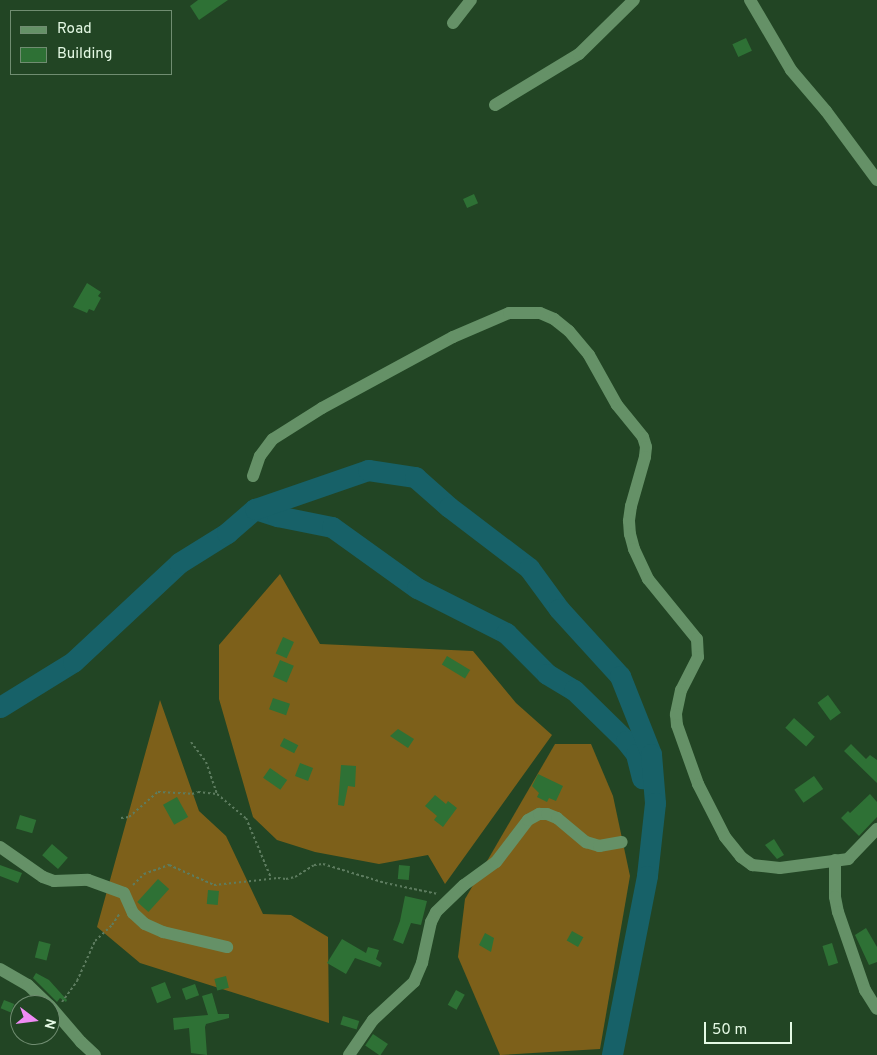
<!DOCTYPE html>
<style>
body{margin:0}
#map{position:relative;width:877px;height:1055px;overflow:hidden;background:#224524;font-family:Overpass,sans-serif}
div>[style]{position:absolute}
.forest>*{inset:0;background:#7d601a}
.river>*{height:21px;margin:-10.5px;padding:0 10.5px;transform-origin:10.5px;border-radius:10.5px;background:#176168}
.building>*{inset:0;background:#2e7135;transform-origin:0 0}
.path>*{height:2px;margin-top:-1px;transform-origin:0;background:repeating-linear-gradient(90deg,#5d7c5f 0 2.5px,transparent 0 5px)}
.minor>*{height:12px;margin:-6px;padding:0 6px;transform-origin:6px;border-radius:6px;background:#659167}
span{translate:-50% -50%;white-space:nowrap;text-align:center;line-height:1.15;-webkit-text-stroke:5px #224524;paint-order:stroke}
.legend{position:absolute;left:10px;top:10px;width:162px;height:65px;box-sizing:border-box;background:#224524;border:1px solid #708d71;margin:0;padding:6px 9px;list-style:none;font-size:15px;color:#e4f9e4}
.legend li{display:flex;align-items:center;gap:10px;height:25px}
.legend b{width:25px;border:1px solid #708d71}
.north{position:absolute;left:10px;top:995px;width:50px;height:50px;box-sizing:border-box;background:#224524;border:1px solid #708d71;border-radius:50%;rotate:105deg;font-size:14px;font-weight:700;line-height:20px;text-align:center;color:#e4f9e4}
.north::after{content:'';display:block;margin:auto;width:18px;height:22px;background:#f08bf5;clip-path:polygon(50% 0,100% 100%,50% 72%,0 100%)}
.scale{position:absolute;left:704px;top:1022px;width:88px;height:22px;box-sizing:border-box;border:2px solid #e4f9e4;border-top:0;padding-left:6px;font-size:15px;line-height:18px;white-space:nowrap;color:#e4f9e4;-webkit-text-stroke:4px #224524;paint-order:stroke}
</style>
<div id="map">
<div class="forest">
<i style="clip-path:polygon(280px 574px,320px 644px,473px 651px,516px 703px,552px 735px,445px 884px,428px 855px,379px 864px,315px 852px,277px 840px,253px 817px,219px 699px,219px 645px)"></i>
<i style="clip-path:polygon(160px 700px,199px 811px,226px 836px,263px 914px,291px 915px,328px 937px,329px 1023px,140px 963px,97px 927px)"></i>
<i style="clip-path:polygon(555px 744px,591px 744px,613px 796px,630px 876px,600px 1049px,500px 1055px,458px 957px,465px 899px)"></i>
</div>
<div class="river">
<i style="left:255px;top:509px;width:23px;rotate:18deg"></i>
<i style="left:277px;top:516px;width:56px;rotate:11.3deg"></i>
<i style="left:332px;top:527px;width:105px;rotate:35.7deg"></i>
<i style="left:417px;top:588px;width:100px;rotate:26.8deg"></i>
<i style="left:506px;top:633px;width:58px;rotate:45deg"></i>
<i style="left:547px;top:674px;width:31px;rotate:31deg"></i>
<i style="left:574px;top:690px;width:73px;rotate:44.4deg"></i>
<i style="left:626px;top:741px;width:16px;rotate:52deg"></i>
<i style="left:636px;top:754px;width:25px;rotate:76deg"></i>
<i style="left:0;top:707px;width:86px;rotate:-31.7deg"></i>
<i style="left:73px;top:662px;width:145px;rotate:-43deg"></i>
<i style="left:179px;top:563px;width:57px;rotate:-32deg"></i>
<i style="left:227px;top:533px;width:37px;rotate:-41deg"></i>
<i style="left:255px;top:509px;width:120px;rotate:-19deg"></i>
<i style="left:368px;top:470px;width:48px;rotate:8.5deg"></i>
<i style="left:415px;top:477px;width:45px;rotate:41.4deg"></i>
<i style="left:449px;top:507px;width:101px;rotate:37.3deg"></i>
<i style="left:529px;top:568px;width:51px;rotate:53.8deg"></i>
<i style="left:559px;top:609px;width:91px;rotate:47.7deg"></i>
<i style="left:620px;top:676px;width:84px;rotate:68.3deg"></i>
<i style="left:651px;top:754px;width:49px;rotate:85.3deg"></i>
<i style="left:655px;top:803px;width:73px;rotate:96.3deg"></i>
<i style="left:647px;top:876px;width:182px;rotate:101.1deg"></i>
</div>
<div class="building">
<i style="clip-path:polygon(198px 0,228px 0,199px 20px,190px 6px)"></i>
<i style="left:746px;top:38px;width:14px;height:15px;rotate:65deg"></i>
<i style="left:474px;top:194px;width:10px;height:12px;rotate:66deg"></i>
<i style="clip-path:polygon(87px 283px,101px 292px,98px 296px,101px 298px,94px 311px,89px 309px,87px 313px,73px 307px)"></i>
<i style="left:283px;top:637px;width:12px;height:18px;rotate:24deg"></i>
<i style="left:447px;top:656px;width:27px;height:10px;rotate:31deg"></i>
<i style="left:280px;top:660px;width:15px;height:18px;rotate:23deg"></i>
<i style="left:828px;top:695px;width:22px;height:13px;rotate:54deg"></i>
<i style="left:273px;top:698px;width:18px;height:12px;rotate:19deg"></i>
<i style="left:794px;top:718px;width:28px;height:13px;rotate:42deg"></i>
<i style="clip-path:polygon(398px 729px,414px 739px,408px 748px,390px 736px)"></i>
<i style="left:284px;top:738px;width:16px;height:9px;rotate:27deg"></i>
<i style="clip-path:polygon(851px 744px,866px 759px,870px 755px,877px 760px,877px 783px,844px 751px)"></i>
<i style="left:300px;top:763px;width:14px;height:14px;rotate:21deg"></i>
<i style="clip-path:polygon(341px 765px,356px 766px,355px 787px,348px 786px,344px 806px,338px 805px)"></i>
<i style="left:270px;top:768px;width:21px;height:12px;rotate:35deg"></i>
<i style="clip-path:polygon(538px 774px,563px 786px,556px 801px,549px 798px,547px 802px,537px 797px,539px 793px,532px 786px)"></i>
<i style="left:814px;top:776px;width:16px;height:24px;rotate:55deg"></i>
<i style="clip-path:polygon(870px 794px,877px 802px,877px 817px,859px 836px,841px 818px,848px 811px,850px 813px)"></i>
<i style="clip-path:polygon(435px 795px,446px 804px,448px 801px,457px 808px,443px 827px,434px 820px,437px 816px,425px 806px)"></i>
<i style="left:177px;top:797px;width:23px;height:16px;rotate:61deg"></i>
<i style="left:20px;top:815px;width:17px;height:14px;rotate:17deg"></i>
<i style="clip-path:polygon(774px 839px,784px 855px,777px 859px,765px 845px)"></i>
<i style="left:52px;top:844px;width:21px;height:15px;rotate:41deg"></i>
<i style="clip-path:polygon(0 865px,22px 873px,18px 883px,0 876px)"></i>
<i style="left:399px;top:865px;width:11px;height:14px;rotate:5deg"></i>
<i style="left:158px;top:879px;width:15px;height:31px;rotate:42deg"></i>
<i style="left:208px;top:890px;width:11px;height:14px;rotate:5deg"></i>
<i style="clip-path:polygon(405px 896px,427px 901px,421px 925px,411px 923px,403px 944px,393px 940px,400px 921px)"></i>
<i style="clip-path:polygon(866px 928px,877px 947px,877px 962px,869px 965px,855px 935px)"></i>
<i style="left:572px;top:931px;width:13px;height:11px;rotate:29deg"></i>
<i style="clip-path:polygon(485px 933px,494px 938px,491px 952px,479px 945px)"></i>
<i style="clip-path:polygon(342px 939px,366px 953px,368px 947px,379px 950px,376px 959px,382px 963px,380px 967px,355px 958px,346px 974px,327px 963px)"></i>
<i style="left:39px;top:941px;width:12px;height:17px;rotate:14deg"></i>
<i style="left:832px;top:943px;width:21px;height:10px;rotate:73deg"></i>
<i style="clip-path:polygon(36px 973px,49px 980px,67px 1000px,66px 1002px,60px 998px,57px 1002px,33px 978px)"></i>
<i style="left:226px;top:976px;width:12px;height:12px;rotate:76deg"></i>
<i style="left:165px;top:982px;width:17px;height:15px;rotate:69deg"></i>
<i style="left:195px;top:984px;width:12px;height:14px;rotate:70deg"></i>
<i style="left:456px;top:990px;width:10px;height:17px;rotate:29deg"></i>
<i style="clip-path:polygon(212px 993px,218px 1014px,229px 1014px,229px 1018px,206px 1024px,205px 1027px,207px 1055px,191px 1053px,189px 1028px,174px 1030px,173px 1018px,208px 1015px,202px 996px)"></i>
<i style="left:4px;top:1000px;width:11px;height:9px;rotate:22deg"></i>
<i style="left:343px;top:1016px;width:17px;height:9px;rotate:17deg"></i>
<i style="left:373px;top:1034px;width:18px;height:14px;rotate:34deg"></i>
</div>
<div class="path">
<i style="left:191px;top:742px;width:25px;rotate:53deg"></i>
<i style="left:206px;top:762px;width:34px;rotate:71deg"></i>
<i style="left:121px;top:818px;width:8px;rotate:-7deg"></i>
<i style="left:129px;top:817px;width:38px;rotate:-41deg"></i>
<i style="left:158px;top:792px;width:34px;rotate:3deg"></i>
<i style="left:192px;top:794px;width:6px;rotate:-18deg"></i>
<i style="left:198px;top:792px;width:19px;rotate:6deg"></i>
<i style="left:217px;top:794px;width:38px;rotate:40deg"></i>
<i style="left:246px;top:818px;width:65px;rotate:67.4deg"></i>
<i style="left:133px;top:885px;width:16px;rotate:-45deg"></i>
<i style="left:144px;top:874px;width:27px;rotate:-20deg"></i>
<i style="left:169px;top:865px;width:49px;rotate:24deg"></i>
<i style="left:214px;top:885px;width:64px;rotate:-6.2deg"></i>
<i style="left:278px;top:878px;width:8px;rotate:7deg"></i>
<i style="left:286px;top:879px;width:9px;rotate:-13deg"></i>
<i style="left:295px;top:877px;width:22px;rotate:-32deg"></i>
<i style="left:314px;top:865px;width:9px;rotate:-6deg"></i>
<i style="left:323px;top:864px;width:65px;rotate:17deg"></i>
<i style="left:385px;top:883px;width:54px;rotate:11.7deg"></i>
<i style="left:62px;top:1002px;width:26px;rotate:-54deg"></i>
<i style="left:77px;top:981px;width:44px;rotate:-65.8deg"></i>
<i style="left:95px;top:941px;width:23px;rotate:-43deg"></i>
<i style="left:112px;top:925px;width:14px;rotate:-56deg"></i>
</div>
<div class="minor">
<i style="left:750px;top:0;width:81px;rotate:59.6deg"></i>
<i style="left:791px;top:70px;width:54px;rotate:49.5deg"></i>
<i style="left:826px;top:111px;width:86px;rotate:53.5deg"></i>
<i style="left:453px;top:23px;width:29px;rotate:-52deg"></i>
<i style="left:495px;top:105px;width:98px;rotate:-31.3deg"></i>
<i style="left:579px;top:54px;width:77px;rotate:-44.5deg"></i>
<i style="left:253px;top:476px;width:21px;rotate:-71deg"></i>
<i style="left:260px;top:456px;width:21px;rotate:-53deg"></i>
<i style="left:273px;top:439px;width:58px;rotate:-32.3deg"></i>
<i style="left:322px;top:408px;width:149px;rotate:-28.5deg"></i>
<i style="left:453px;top:337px;width:61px;rotate:-23.2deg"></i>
<i style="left:509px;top:313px;width:31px"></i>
<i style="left:540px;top:313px;width:15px;rotate:23deg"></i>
<i style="left:554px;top:319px;width:19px;rotate:39deg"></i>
<i style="left:569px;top:331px;width:31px;rotate:50deg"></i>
<i style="left:589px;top:355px;width:57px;rotate:60.8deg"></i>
<i style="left:617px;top:405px;width:41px;rotate:50.9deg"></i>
<i style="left:643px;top:437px;width:10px;rotate:73deg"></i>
<i style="left:646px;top:447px;width:10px;rotate:96deg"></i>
<i style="left:645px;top:457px;width:51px;rotate:105.9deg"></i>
<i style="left:631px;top:506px;width:15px;rotate:98deg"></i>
<i style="left:629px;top:521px;width:13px;rotate:86deg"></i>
<i style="left:630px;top:534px;width:16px;rotate:75deg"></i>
<i style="left:634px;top:549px;width:33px;rotate:65deg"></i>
<i style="left:648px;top:579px;width:77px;rotate:50.8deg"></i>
<i style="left:697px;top:639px;width:18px;rotate:87deg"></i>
<i style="left:698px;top:657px;width:37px;rotate:117deg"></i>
<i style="left:681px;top:690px;width:25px;rotate:102deg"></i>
<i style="left:676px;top:714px;width:11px;rotate:85deg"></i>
<i style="left:677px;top:725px;width:63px;rotate:70.4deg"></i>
<i style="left:698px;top:784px;width:59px;rotate:63deg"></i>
<i style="left:725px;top:837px;width:26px;rotate:51deg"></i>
<i style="left:741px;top:857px;width:14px;rotate:36deg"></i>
<i style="left:752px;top:865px;width:28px;rotate:6deg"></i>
<i style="left:780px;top:868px;width:69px;rotate:-7.5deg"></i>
<i style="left:848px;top:859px;width:42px;rotate:-46deg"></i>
<i style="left:0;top:847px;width:52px;rotate:34.9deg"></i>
<i style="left:43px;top:877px;width:12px;rotate:20deg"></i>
<i style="left:54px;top:881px;width:34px;rotate:-2deg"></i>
<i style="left:88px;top:880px;width:38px;rotate:20deg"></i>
<i style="left:124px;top:893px;width:22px;rotate:66deg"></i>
<i style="left:133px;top:913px;width:16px;rotate:43deg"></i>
<i style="left:145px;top:924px;width:20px;rotate:24deg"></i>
<i style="left:163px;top:932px;width:66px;rotate:13.2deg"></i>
<i style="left:835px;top:860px;width:37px;rotate:90deg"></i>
<i style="left:835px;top:897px;width:15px;rotate:79deg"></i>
<i style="left:838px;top:912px;width:83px;rotate:70.9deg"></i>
<i style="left:865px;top:990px;width:22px;rotate:58deg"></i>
<i style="left:0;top:969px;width:32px;rotate:30deg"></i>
<i style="left:28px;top:985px;width:29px;rotate:44deg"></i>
<i style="left:50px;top:1006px;width:48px;rotate:49.3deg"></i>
<i style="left:81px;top:1042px;width:19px;rotate:43deg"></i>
<i style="left:349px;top:1055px;width:42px;rotate:-55.6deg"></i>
<i style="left:373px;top:1020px;width:56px;rotate:-42.8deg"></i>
<i style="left:414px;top:982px;width:21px;rotate:-67deg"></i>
<i style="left:422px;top:963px;width:42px;rotate:-77.6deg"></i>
<i style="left:431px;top:922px;width:11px;rotate:-63deg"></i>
<i style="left:436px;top:912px;width:39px;rotate:-44deg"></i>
<i style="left:464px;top:885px;width:39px;rotate:-36deg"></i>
<i style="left:496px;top:862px;width:53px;rotate:-52.7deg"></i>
<i style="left:528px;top:820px;width:13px;rotate:-29deg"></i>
<i style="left:539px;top:814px;width:8px"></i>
<i style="left:547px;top:814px;width:11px;rotate:22deg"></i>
<i style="left:557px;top:818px;width:38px;rotate:40deg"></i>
<i style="left:586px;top:842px;width:14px;rotate:17deg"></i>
<i style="left:599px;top:846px;width:23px;rotate:-10deg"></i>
</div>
<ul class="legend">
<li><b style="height:6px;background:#659167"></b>Road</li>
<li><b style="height:14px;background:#2e7135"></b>Building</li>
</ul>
<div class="north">N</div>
<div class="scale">50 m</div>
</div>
